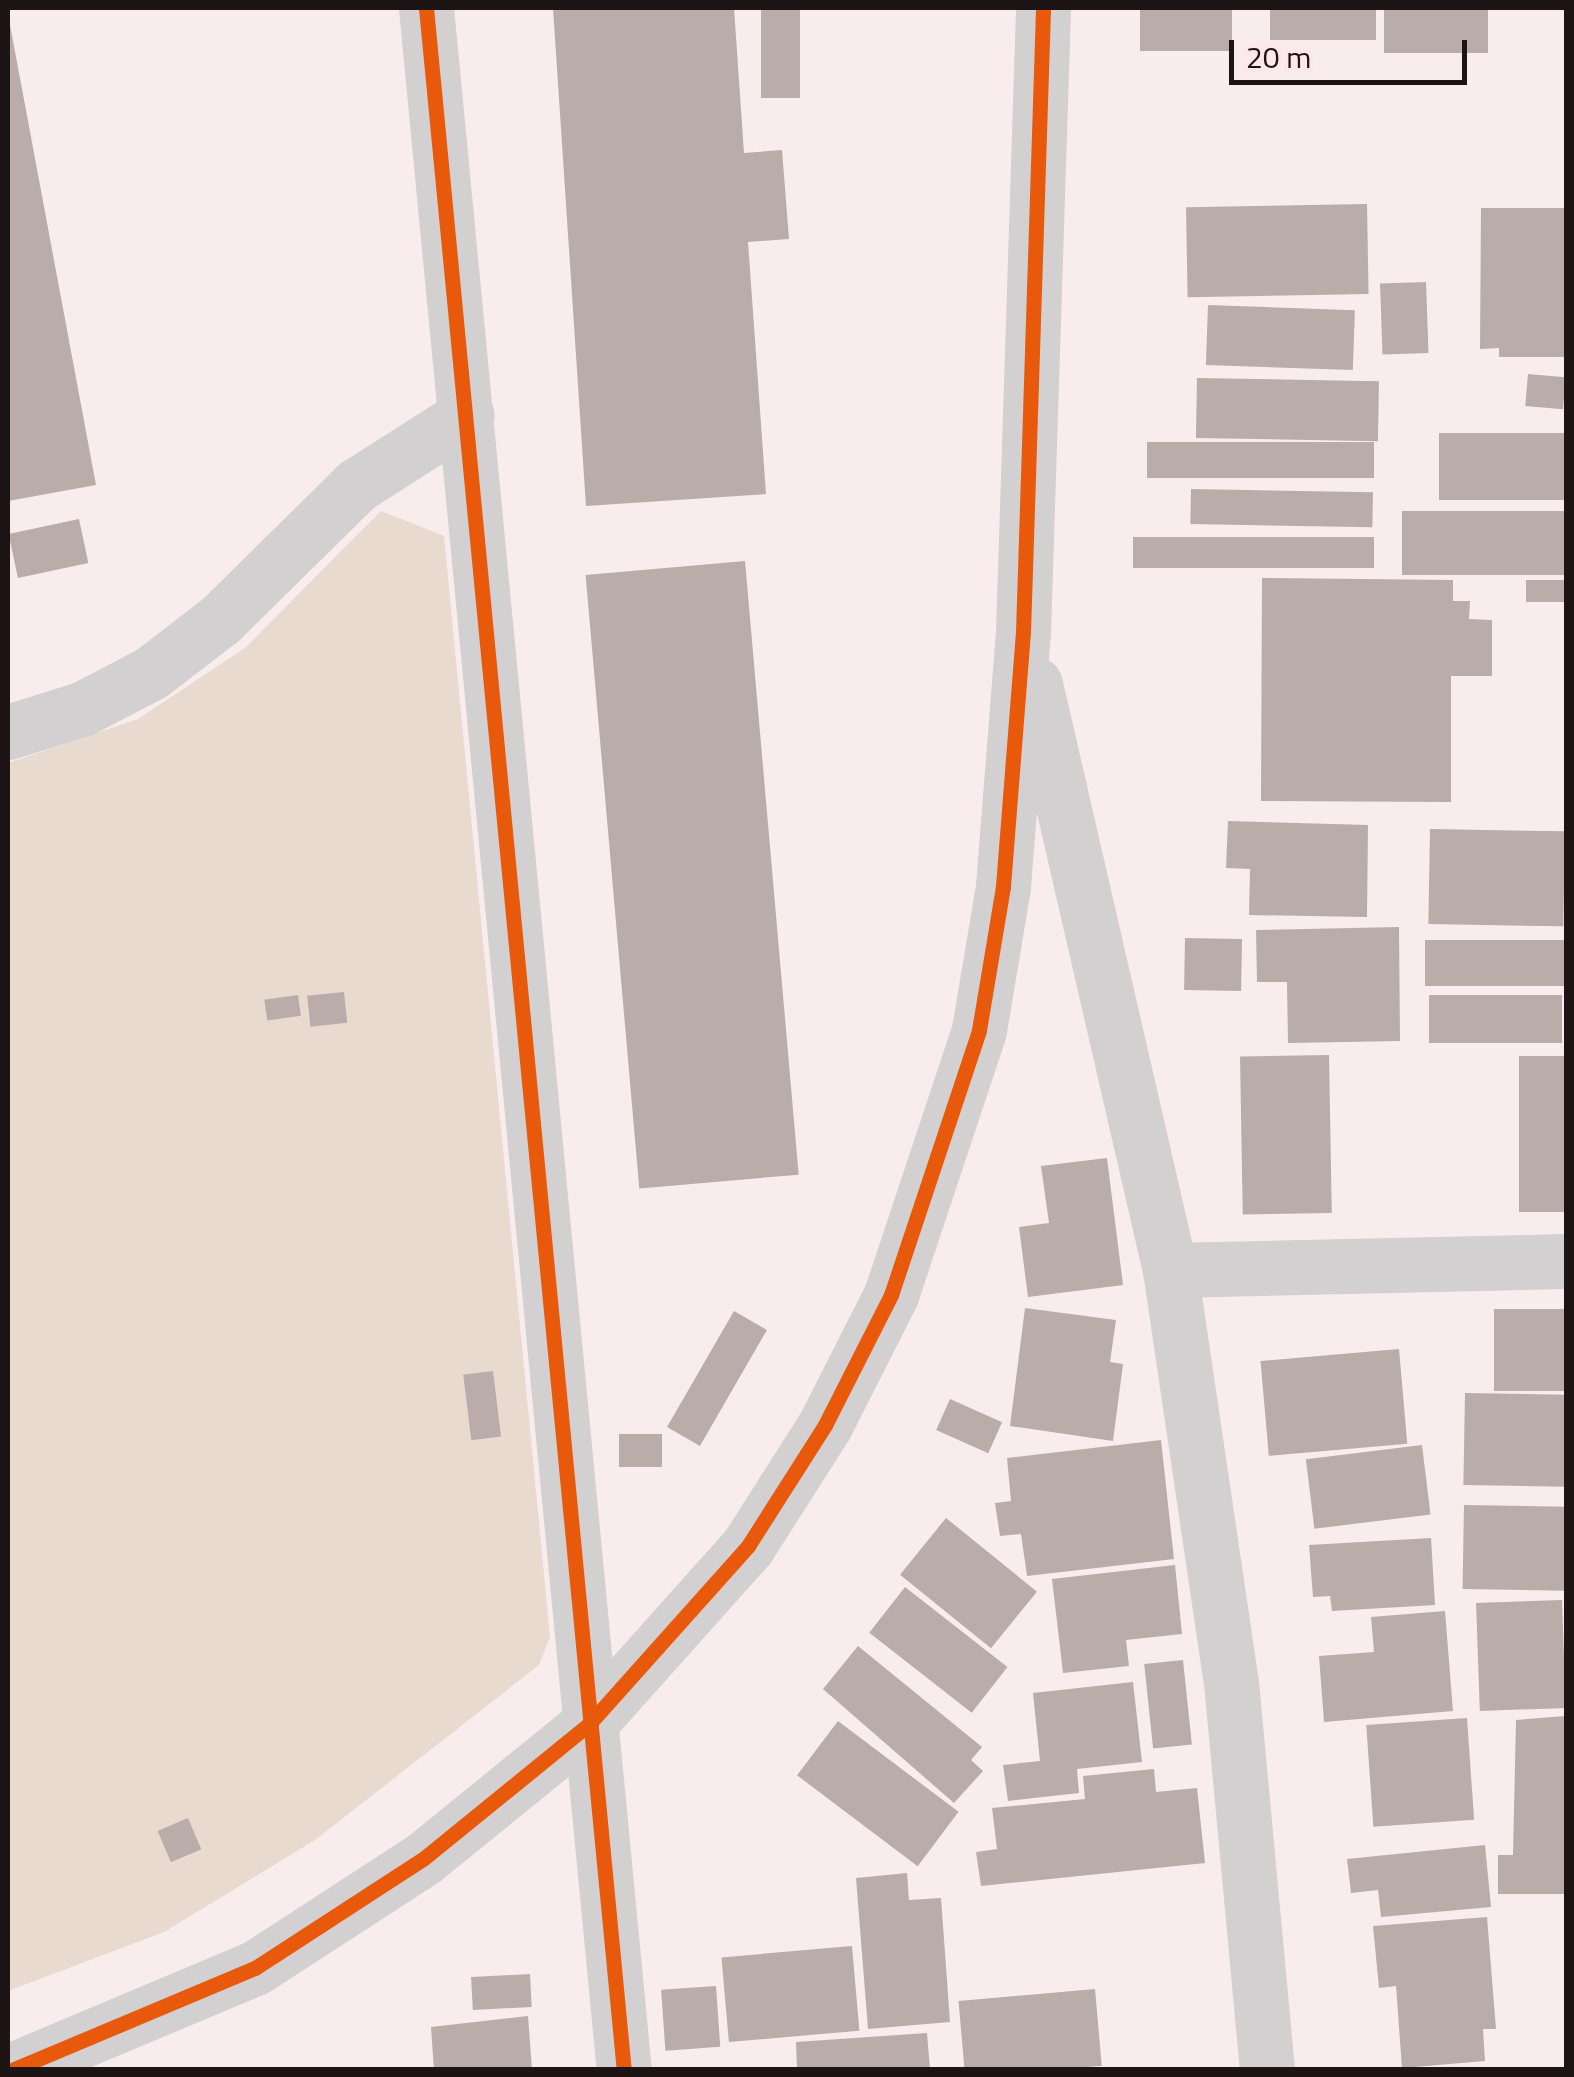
<!DOCTYPE html>
<style>
body{margin:0}
#map{position:relative;width:1574px;height:2077px;overflow:hidden;background:#f9eced;font-family:"Titillium Web",sans-serif}
div>[style]{position:absolute}
.green>*{inset:0;background:#e8dace}
.building>*{inset:0;background:#b9aca9;transform-origin:0 0}
.minor>*{height:55px;margin:-27.5px;padding:0 27.5px;transform-origin:27.5px;border-radius:27.5px;background:#d2d0d0}
.cycleway>*{height:15px;margin:-7.5px;padding:0 7.5px;transform-origin:7.5px;border-radius:7.5px;background:#e8590c}
span{translate:-50% -50%;white-space:nowrap;text-align:center;line-height:1.15;-webkit-text-stroke:9px #fee7e9;paint-order:stroke}
.frame{position:absolute;inset:0;border:10px solid #1c1415;pointer-events:none}
.scale{position:absolute;left:1229px;top:40px;width:238px;height:45px;box-sizing:border-box;border:5px solid #1c1415;border-top:0;padding-left:12px;font-size:30px;line-height:35px;white-space:nowrap;color:#1c1415;-webkit-text-stroke:8px #fee7e9;paint-order:stroke}
</style>
<div id="map">
<div class="green">
<i style="clip-path:polygon(381px 511px,444px 536px,550px 1637px,539px 1665px,315px 1840px,164px 1932px,8px 1991px,8px 763px,138px 719px,245px 648px)"></i>
</div>
<div class="building">
<i style="clip-path:polygon(553px 8px,734px 8px,744px 153px,782px 150px,789px 239px,748px 242px,766px 494px,586px 506px)"></i>
<i style="left:761px;top:8px;width:39px;height:90px"></i>
<i style="left:1140px;top:8px;width:92px;height:43px"></i>
<i style="left:1270px;top:8px;width:106px;height:32px"></i>
<i style="left:1384px;top:8px;width:104px;height:45px"></i>
<i style="clip-path:polygon(8px 14px,96px 485px,8px 501px)"></i>
<i style="left:1367px;top:204px;width:90px;height:181px;rotate:89deg"></i>
<i style="clip-path:polygon(1481px 208px,1566px 208px,1566px 357px,1499px 357px,1499px 348px,1480px 349px)"></i>
<i style="left:1426px;top:282px;width:71px;height:46px;rotate:88deg"></i>
<i style="left:1208px;top:305px;width:147px;height:60px;rotate:2deg"></i>
<i style="left:1528px;top:374px;width:38px;height:32px;rotate:5deg"></i>
<i style="left:1197px;top:378px;width:182px;height:60px;rotate:1deg"></i>
<i style="left:1439px;top:433px;width:127px;height:67px"></i>
<i style="left:1147px;top:442px;width:227px;height:36px"></i>
<i style="left:1191px;top:489px;width:182px;height:35px;rotate:1deg"></i>
<i style="left:1402px;top:511px;width:164px;height:64px"></i>
<i style="left:79px;top:519px;width:45px;height:72px;rotate:78deg"></i>
<i style="left:1133px;top:537px;width:241px;height:31px"></i>
<i style="left:745px;top:561px;width:616px;height:160px;rotate:85deg"></i>
<i style="clip-path:polygon(1262px 578px,1453px 580px,1453px 601px,1470px 601px,1469px 619px,1492px 620px,1492px 676px,1451px 676px,1451px 802px,1261px 801px)"></i>
<i style="left:1526px;top:580px;width:40px;height:22px"></i>
<i style="clip-path:polygon(1228px 821px,1368px 825px,1367px 917px,1249px 915px,1250px 869px,1226px 868px)"></i>
<i style="left:1430px;top:829px;width:135px;height:95px;rotate:1deg"></i>
<i style="clip-path:polygon(1399px 927px,1400px 1041px,1288px 1043px,1287px 982px,1257px 982px,1256px 930px)"></i>
<i style="left:1185px;top:938px;width:57px;height:52px;rotate:1deg"></i>
<i style="left:1566px;top:940px;width:46px;height:141px;rotate:90deg"></i>
<i style="left:344px;top:992px;width:31px;height:37px;rotate:84deg"></i>
<i style="left:298px;top:995px;width:21px;height:34px;rotate:82deg"></i>
<i style="left:1562px;top:995px;width:48px;height:133px;rotate:90deg"></i>
<i style="left:1329px;top:1055px;width:158px;height:89px;rotate:89deg"></i>
<i style="left:1566px;top:1056px;width:156px;height:47px;rotate:90deg"></i>
<i style="clip-path:polygon(1107px 1158px,1123px 1285px,1028px 1297px,1019px 1227px,1049px 1223px,1041px 1166px)"></i>
<i style="clip-path:polygon(1025px 1308px,1116px 1320px,1110px 1362px,1123px 1364px,1113px 1441px,1010px 1426px)"></i>
<i style="left:1494px;top:1309px;width:72px;height:82px"></i>
<i style="left:734px;top:1311px;width:38px;height:134px;rotate:30deg"></i>
<i style="left:1399px;top:1349px;width:95px;height:139px;rotate:85deg"></i>
<i style="left:493px;top:1371px;width:66px;height:30px;rotate:83deg"></i>
<i style="left:1465px;top:1393px;width:101px;height:92px;rotate:1deg"></i>
<i style="left:950px;top:1399px;width:57px;height:34px;rotate:24deg"></i>
<i style="left:619px;top:1434px;width:43px;height:33px"></i>
<i style="clip-path:polygon(1161px 1440px,1174px 1559px,1027px 1576px,1021px 1534px,1000px 1536px,995px 1503px,1011px 1501px,1007px 1458px)"></i>
<i style="left:1422px;top:1445px;width:70px;height:117px;rotate:83deg"></i>
<i style="left:1464px;top:1505px;width:102px;height:84px;rotate:1deg"></i>
<i style="left:946px;top:1518px;width:117px;height:73px;rotate:39deg"></i>
<i style="clip-path:polygon(1431px 1538px,1435px 1605px,1332px 1611px,1330px 1596px,1313px 1597px,1309px 1545px)"></i>
<i style="clip-path:polygon(1175px 1565px,1182px 1634px,1126px 1640px,1129px 1666px,1063px 1673px,1052px 1579px)"></i>
<i style="left:905px;top:1587px;width:130px;height:58px;rotate:38deg"></i>
<i style="left:1562px;top:1600px;width:108px;height:86px;rotate:88deg"></i>
<i style="clip-path:polygon(1445px 1611px,1453px 1711px,1324px 1722px,1319px 1656px,1374px 1652px,1371px 1617px)"></i>
<i style="clip-path:polygon(858px 1646px,982px 1747px,971px 1760px,983px 1771px,954px 1803px,823px 1689px)"></i>
<i style="left:1183px;top:1660px;width:85px;height:39px;rotate:84deg"></i>
<i style="clip-path:polygon(1133px 1682px,1142px 1762px,1077px 1769px,1079px 1793px,1008px 1801px,1003px 1765px,1040px 1761px,1033px 1693px)"></i>
<i style="clip-path:polygon(1566px 1716px,1566px 1894px,1498px 1894px,1498px 1855px,1513px 1855px,1516px 1720px)"></i>
<i style="left:1467px;top:1718px;width:102px;height:101px;rotate:86deg"></i>
<i style="left:838px;top:1721px;width:151px;height:68px;rotate:37deg"></i>
<i style="clip-path:polygon(1154px 1769px,1156px 1792px,1197px 1788px,1205px 1863px,981px 1886px,976px 1852px,997px 1849px,992px 1808px,1085px 1799px,1083px 1776px)"></i>
<i style="left:188px;top:1818px;width:34px;height:33px;rotate:67deg"></i>
<i style="clip-path:polygon(1485px 1845px,1491px 1907px,1381px 1917px,1378px 1890px,1351px 1893px,1347px 1859px)"></i>
<i style="clip-path:polygon(907px 1873px,909px 1900px,941px 1898px,950px 2022px,868px 2029px,856px 1878px)"></i>
<i style="clip-path:polygon(1487px 1917px,1496px 2029px,1483px 2029px,1485px 2061px,1402px 2068px,1396px 1986px,1379px 1988px,1373px 1926px)"></i>
<i style="left:852px;top:1946px;width:85px;height:131px;rotate:85deg"></i>
<i style="left:530px;top:1974px;width:33px;height:59px;rotate:87deg"></i>
<i style="left:716px;top:1986px;width:61px;height:55px;rotate:86deg"></i>
<i style="left:1095px;top:1989px;width:77px;height:137px;rotate:85deg"></i>
<i style="clip-path:polygon(528px 2016px,532px 2070px,434px 2070px,431px 2027px)"></i>
<i style="clip-path:polygon(927px 2033px,930px 2070px,797px 2070px,796px 2042px)"></i>
</div>
<div class="minor">
<i style="left:426px;top:8px;width:2071px;rotate:84.52deg"></i>
<i style="left:1035px;top:684px;width:601px;rotate:77.03deg"></i>
<i style="left:1170px;top:1270px;width:416px;rotate:81.6deg"></i>
<i style="left:1231px;top:1682px;width:390px;rotate:84.7deg"></i>
<i style="left:8px;top:732px;width:77px;rotate:-17.3deg"></i>
<i style="left:82px;top:709px;width:78px;rotate:-27.6deg"></i>
<i style="left:151px;top:673px;width:88px;rotate:-37.6deg"></i>
<i style="left:221px;top:619px;width:191px;rotate:-44.6deg"></i>
<i style="left:357px;top:485px;width:130px;rotate:-32.5deg"></i>
<i style="left:1170px;top:1270px;width:396px;rotate:-1.3deg"></i>
<i style="left:12px;top:2070px;width:264px;rotate:-22.8deg"></i>
<i style="left:255px;top:1968px;width:200px;rotate:-33deg"></i>
<i style="left:423px;top:1859px;width:214px;rotate:-39.1deg"></i>
<i style="left:589px;top:1724px;width:239px;rotate:-48.2deg"></i>
<i style="left:748px;top:1546px;width:143px;rotate:-57.5deg"></i>
<i style="left:825px;top:1425px;width:146px;rotate:-63.1deg"></i>
<i style="left:891px;top:1295px;width:279px;rotate:-71.6deg"></i>
<i style="left:979px;top:1030px;width:146px;rotate:-80.5deg"></i>
<i style="left:1003px;top:886px;width:255px;rotate:-85.5deg"></i>
<i style="left:1023px;top:632px;width:624px;rotate:-88.16deg"></i>
</div>
<div class="cycleway">
<i style="left:426px;top:8px;width:2071px;rotate:84.52deg"></i>
<i style="left:12px;top:2070px;width:264px;rotate:-22.8deg"></i>
<i style="left:255px;top:1968px;width:200px;rotate:-33deg"></i>
<i style="left:423px;top:1859px;width:214px;rotate:-39.1deg"></i>
<i style="left:589px;top:1724px;width:239px;rotate:-48.2deg"></i>
<i style="left:748px;top:1546px;width:143px;rotate:-57.5deg"></i>
<i style="left:825px;top:1425px;width:146px;rotate:-63.1deg"></i>
<i style="left:891px;top:1295px;width:279px;rotate:-71.6deg"></i>
<i style="left:979px;top:1030px;width:146px;rotate:-80.5deg"></i>
<i style="left:1003px;top:886px;width:255px;rotate:-85.5deg"></i>
<i style="left:1023px;top:632px;width:624px;rotate:-88.16deg"></i>
</div>
<div class="frame"></div>
<div class="scale">20 m</div>
</div>
